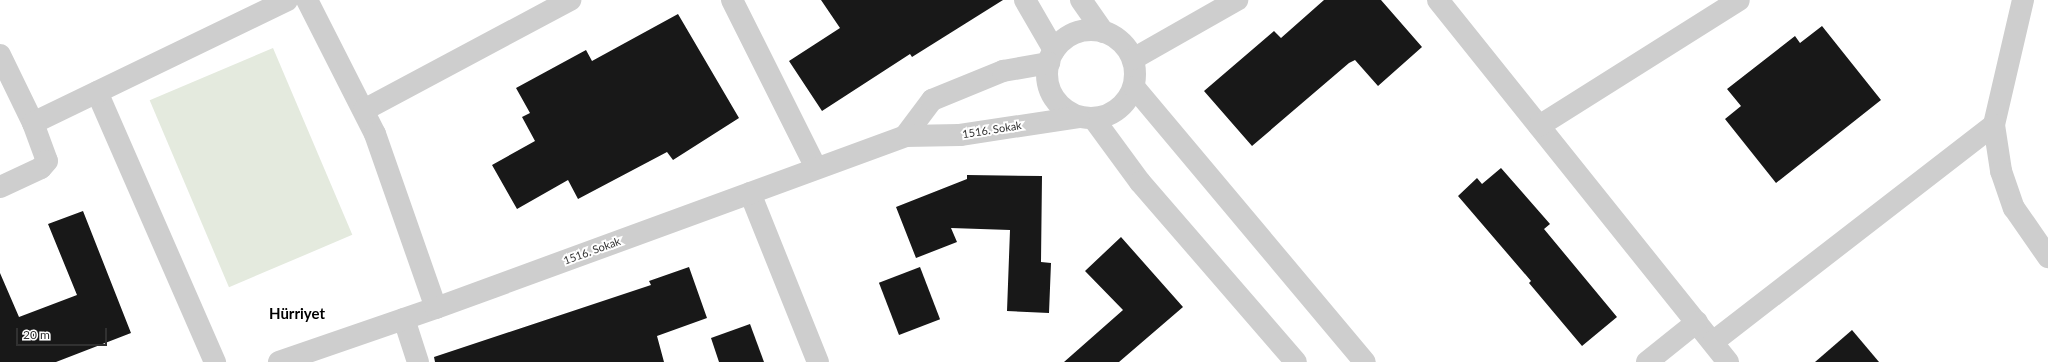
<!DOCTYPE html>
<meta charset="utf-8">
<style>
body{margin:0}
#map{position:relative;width:2048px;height:362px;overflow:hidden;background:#fff;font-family:Lato,sans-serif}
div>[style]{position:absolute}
.green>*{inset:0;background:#e4eade;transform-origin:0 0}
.building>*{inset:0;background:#181818;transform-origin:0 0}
.minor>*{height:22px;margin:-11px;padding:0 11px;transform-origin:11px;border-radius:11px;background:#cecece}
.minor>.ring{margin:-11px;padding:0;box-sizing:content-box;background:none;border:22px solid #cecece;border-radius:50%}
span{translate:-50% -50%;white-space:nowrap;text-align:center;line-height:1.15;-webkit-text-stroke:4px #fff;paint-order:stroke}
.street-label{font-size:11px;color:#313131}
.district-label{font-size:15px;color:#000;font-weight:700}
.scale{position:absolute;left:16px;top:328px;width:91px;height:18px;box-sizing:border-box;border:2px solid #313131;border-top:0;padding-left:5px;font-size:12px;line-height:14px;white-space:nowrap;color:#313131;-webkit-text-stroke:3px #fff;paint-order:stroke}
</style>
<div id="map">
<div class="green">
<i style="left:273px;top:48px;width:203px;height:134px;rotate:67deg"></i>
</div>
<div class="building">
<i style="clip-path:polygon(821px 0,1003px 0,912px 57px,910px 54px,822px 111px,789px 61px,840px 28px)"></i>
<i style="clip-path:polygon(1324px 0,1381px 0,1422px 47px,1378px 86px,1355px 60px,1349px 63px,1252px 146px,1204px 91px,1274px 31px,1281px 38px)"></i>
<i style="clip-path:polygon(678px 14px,739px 118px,673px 160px,667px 152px,578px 199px,568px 180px,517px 209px,492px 165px,535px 141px,522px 117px,530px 113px,516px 88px,586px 50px,592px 61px)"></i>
<i style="clip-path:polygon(1822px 26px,1881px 100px,1776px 183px,1725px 119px,1741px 106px,1727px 89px,1795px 36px,1800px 43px)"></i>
<i style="clip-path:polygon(1501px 168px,1550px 224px,1544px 229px,1617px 317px,1582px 346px,1529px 283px,1531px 281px,1458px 196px,1477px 178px,1482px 184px)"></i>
<i style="clip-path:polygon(967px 175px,1042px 176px,1041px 262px,1051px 263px,1049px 313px,1007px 311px,1010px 230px,951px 228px,957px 242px,916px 258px,896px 207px,967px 179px)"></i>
<i style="clip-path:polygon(83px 211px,131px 333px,56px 362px,0 362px,0 273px,19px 317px,77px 295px,48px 224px)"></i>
<i style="clip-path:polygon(1121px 237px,1183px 307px,1119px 362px,1064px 362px,1123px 310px,1085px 271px)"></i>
<i style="clip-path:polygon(689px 267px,707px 318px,657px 336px,664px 362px,435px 362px,434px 357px,651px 285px,649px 281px)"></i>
<i style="left:920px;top:267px;width:56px;height:44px;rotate:69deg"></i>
<i style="clip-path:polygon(750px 324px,764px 362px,719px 362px,711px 338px)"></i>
<i style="clip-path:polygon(1852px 330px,1879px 362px,1815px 362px)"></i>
</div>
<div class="minor">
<i style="left:307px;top:0;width:150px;rotate:63.1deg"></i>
<i style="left:375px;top:134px;width:184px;rotate:70.7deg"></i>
<i style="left:732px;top:0;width:188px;rotate:63.4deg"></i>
<i style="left:1025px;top:0;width:58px;rotate:59.9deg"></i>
<i style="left:1081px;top:0;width:39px;rotate:55deg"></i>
<i style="left:1438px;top:0;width:464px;rotate:51.3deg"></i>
<i style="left:2023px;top:0;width:128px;rotate:103.1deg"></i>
<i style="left:1994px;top:125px;width:47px;rotate:81.3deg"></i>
<i style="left:2001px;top:171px;width:39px;rotate:71deg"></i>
<i style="left:2014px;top:208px;width:60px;rotate:55.2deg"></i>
<i class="ring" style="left:1047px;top:30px;width:66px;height:66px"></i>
<i style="left:0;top:55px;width:76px;rotate:64.1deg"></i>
<i style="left:33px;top:123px;width:40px;rotate:69.8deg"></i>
<i style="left:47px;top:161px;width:9px;rotate:131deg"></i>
<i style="left:41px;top:168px;width:45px;rotate:155.1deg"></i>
<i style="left:1133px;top:59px;width:120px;rotate:-29.6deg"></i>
<i style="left:1134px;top:87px;width:359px;rotate:50deg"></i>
<i style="left:97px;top:92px;width:295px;rotate:66.4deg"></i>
<i style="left:364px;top:110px;width:234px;rotate:-28.1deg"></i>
<i style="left:1093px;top:118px;width:79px;rotate:53.7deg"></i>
<i style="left:1140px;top:182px;width:238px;rotate:49.1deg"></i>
<i style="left:33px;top:123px;width:282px;rotate:-25.8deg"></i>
<i style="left:1539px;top:126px;width:236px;rotate:-32.2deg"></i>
<i style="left:905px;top:136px;width:45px;rotate:-53.1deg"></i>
<i style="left:932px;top:100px;width:77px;rotate:-22.2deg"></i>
<i style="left:1003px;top:71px;width:47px;rotate:-9.9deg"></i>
<i style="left:750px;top:193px;width:182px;rotate:68.1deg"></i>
<i style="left:404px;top:319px;width:45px;rotate:72deg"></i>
<i style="left:1713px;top:342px;width:355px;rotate:-37.7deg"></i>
<i style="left:279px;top:362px;width:166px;rotate:-19deg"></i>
<i style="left:436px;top:308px;width:500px;rotate:-20.1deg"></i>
<i style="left:905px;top:136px;width:55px;rotate:-1deg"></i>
<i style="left:960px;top:135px;width:120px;rotate:-8.6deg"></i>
<i style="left:1647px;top:362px;width:64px;rotate:-38.7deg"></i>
</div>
<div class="street-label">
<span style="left:992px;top:130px;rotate:-9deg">1516. Sokak</span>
<span style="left:592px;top:251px;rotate:-20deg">1516. Sokak</span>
</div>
<div class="district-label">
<span style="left:297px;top:314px">Hürriyet</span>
</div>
<div class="scale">20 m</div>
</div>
